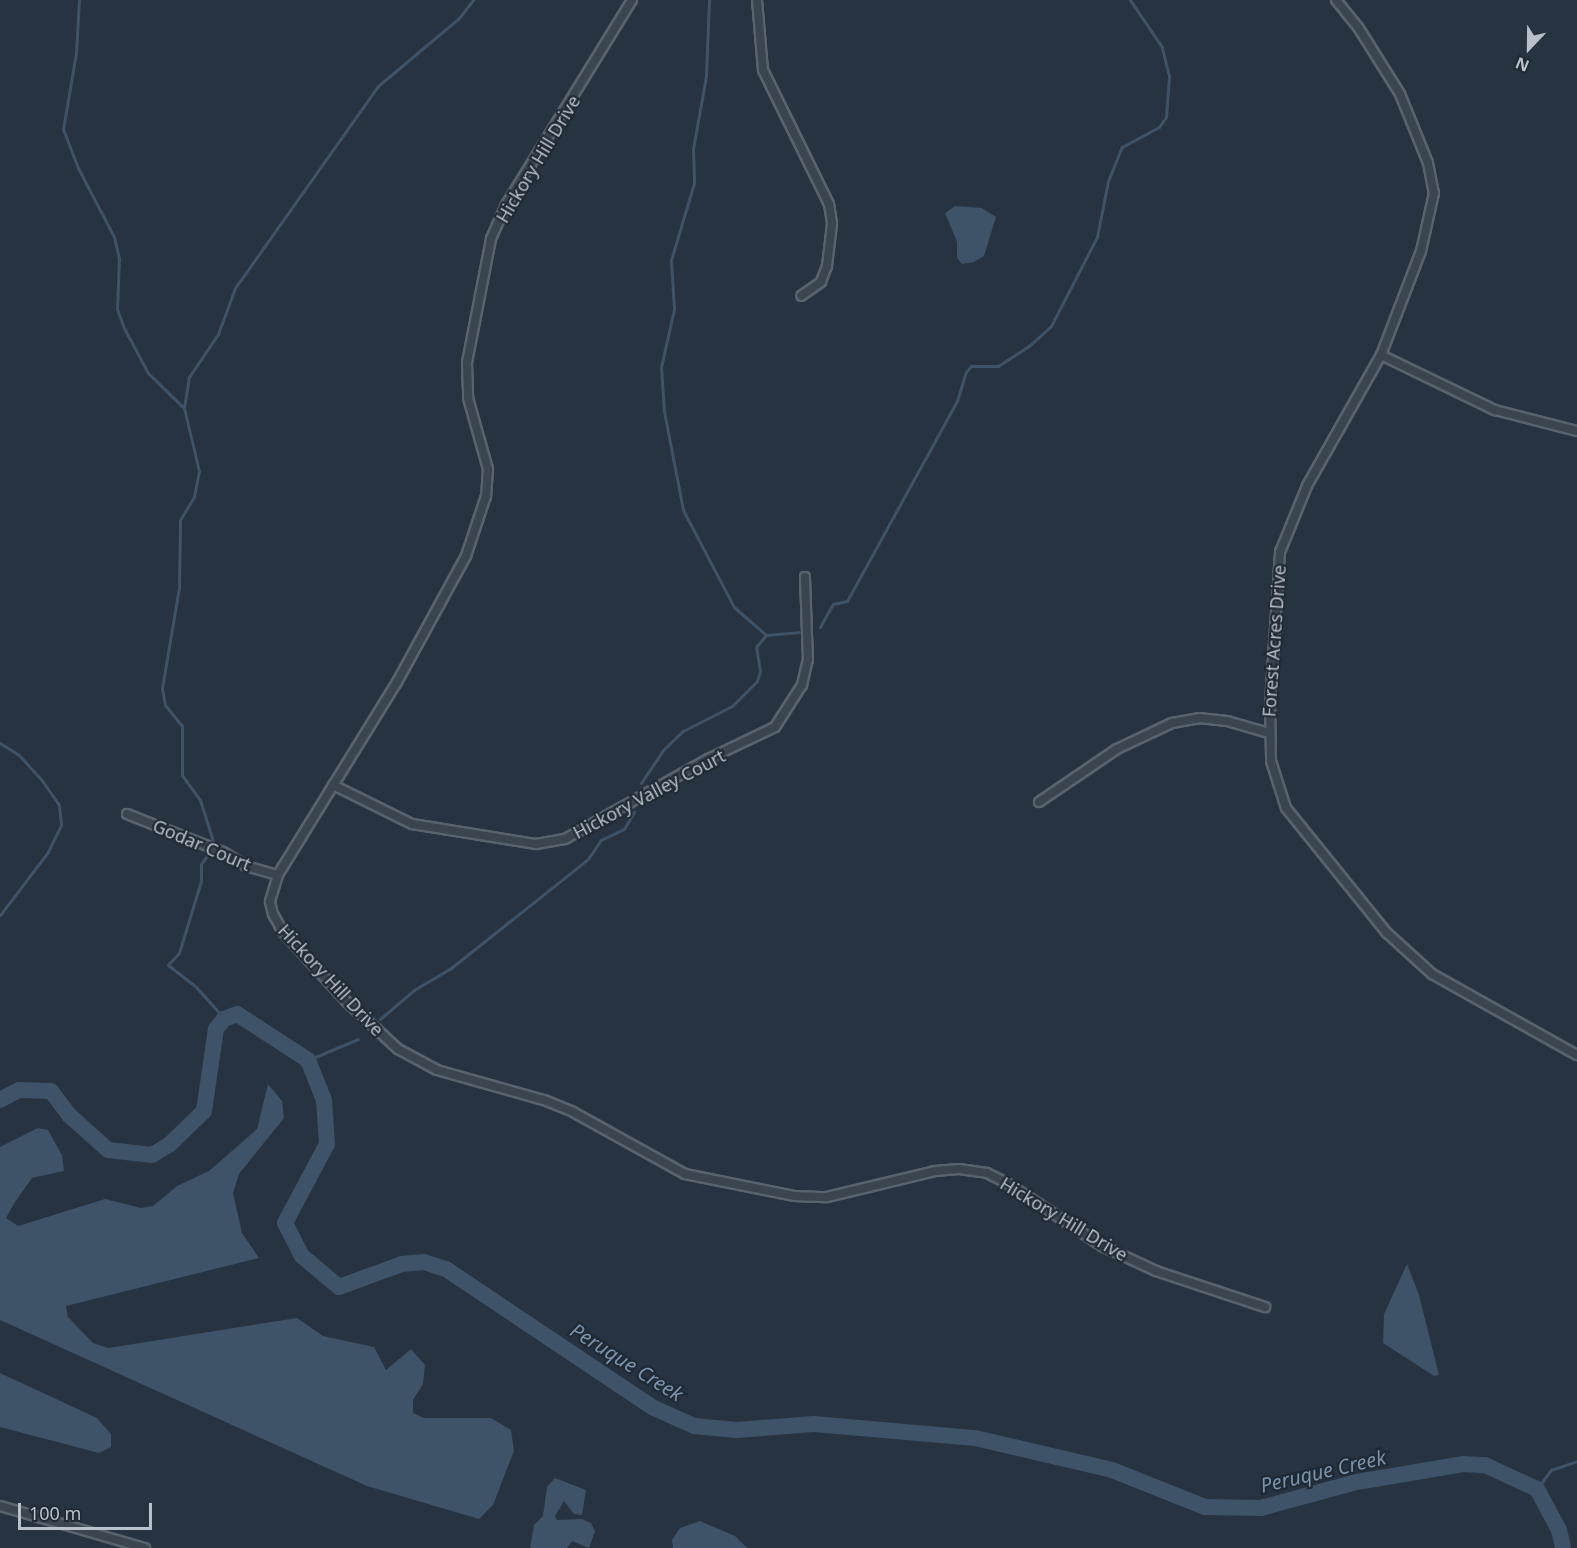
<!DOCTYPE html>
<style>
body{margin:0}
#map{position:relative;width:1577px;height:1548px;overflow:hidden;background:#273340;font-family:"Noto Sans",sans-serif}
div>[style]{position:absolute}
.water>*{inset:0;background:#3e5268}
.stream>*{height:3px;margin:-1.5px;padding:0 1.5px;transform-origin:1.5px;border-radius:1.5px;background:#3e5268}
.river>*{height:16px;margin:-8px;padding:0 8px;transform-origin:8px;border-radius:8px;background:#3e5268}
.roads{filter:drop-shadow(2px 0 #59636d) drop-shadow(-2px 0 #59636d) drop-shadow(0 2px #59636d) drop-shadow(0 -2px #59636d)}
.street>*{height:8px;margin:-4px;padding:0 4px;transform-origin:4px;border-radius:4px;background:#3b4550}
span{translate:-50% -50%;white-space:nowrap;text-align:center;line-height:1.15;-webkit-text-stroke:4.5px #202a35;paint-order:stroke}
.street-label{font-size:18px;color:#b8c0ca}
.water-label{font-size:20px;color:#7a92ab;font-style:italic}
.north{position:absolute;left:1499px;top:18px;width:60px;height:60px;-webkit-text-stroke:4px #202a35;paint-order:stroke;rotate:202deg;font-size:16px;font-weight:700;line-height:24px;text-align:center;color:#b8c0ca}
.north::after{content:'';display:block;margin:auto;width:21px;height:27px;background:#b8c0ca;clip-path:polygon(50% 0,100% 100%,50% 72%,0 100%)}
.scale{position:absolute;left:18px;top:1503px;width:134px;height:27px;box-sizing:border-box;border:3px solid #b8c0ca;border-top:0;padding-left:8px;font-size:18px;line-height:21px;white-space:nowrap;color:#b8c0ca;-webkit-text-stroke:4px #202a35;paint-order:stroke}
</style>
<div id="map">
<div class="water">
<i style="clip-path:polygon(955px 206px,982px 208px,996px 217px,984px 256px,974px 262px,962px 264px,957px 258px,957px 242px,945px 213px)"></i>
<i style="clip-path:polygon(268px 1084px,282px 1101px,284px 1118px,239px 1174px,233px 1193px,242px 1233px,259px 1258px,66px 1306px,68px 1317px,93px 1343px,108px 1348px,297px 1318px,323px 1336px,374px 1347px,386px 1370px,411px 1349px,425px 1365px,423px 1384px,413px 1400px,413px 1413px,424px 1418px,491px 1418px,511px 1430px,514px 1451px,493px 1505px,479px 1519px,367px 1486px,0 1320px,0 1147px,38px 1128px,48px 1130px,62px 1155px,64px 1171px,32px 1178px,15px 1202px,6px 1218px,18px 1226px,105px 1199px,141px 1208px,153px 1206px,177px 1186px,209px 1171px,257px 1129px)"></i>
<i style="clip-path:polygon(1407px 1264px,1419px 1295px,1439px 1375px,1434px 1376px,1383px 1343px,1384px 1314px)"></i>
<i style="clip-path:polygon(0 1373px,97px 1418px,111px 1434px,111px 1447px,99px 1453px,0 1427px)"></i>
<i style="clip-path:polygon(555px 1478px,586px 1490px,582px 1515px,574px 1514px,564px 1501px,555px 1516px,557px 1520px,582px 1519px,591px 1523px,595px 1531px,589px 1548px,572px 1541px,567px 1548px,530px 1548px,534px 1525px,543px 1516px,547px 1487px)"></i>
<i style="clip-path:polygon(700px 1521px,735px 1536px,747px 1548px,673px 1548px,672px 1540px,680px 1528px)"></i>
</div>
<div class="stream">
<i style="left:79px;top:0;width:53px;rotate:93.2deg"></i>
<i style="left:76px;top:53px;width:77px;rotate:99.7deg"></i>
<i style="left:63px;top:129px;width:42px;rotate:69deg"></i>
<i style="left:78px;top:168px;width:78px;rotate:62.4deg"></i>
<i style="left:114px;top:237px;width:22px;rotate:77deg"></i>
<i style="left:119px;top:258px;width:51px;rotate:92.2deg"></i>
<i style="left:117px;top:309px;width:20px;rotate:70deg"></i>
<i style="left:124px;top:328px;width:51px;rotate:61.9deg"></i>
<i style="left:148px;top:373px;width:50px;rotate:44.2deg"></i>
<i style="left:709px;top:0;width:76px;rotate:92.3deg"></i>
<i style="left:706px;top:76px;width:74px;rotate:100.1deg"></i>
<i style="left:693px;top:149px;width:34px;rotate:88deg"></i>
<i style="left:694px;top:183px;width:80px;rotate:106.6deg"></i>
<i style="left:671px;top:260px;width:49px;rotate:86.5deg"></i>
<i style="left:674px;top:309px;width:59px;rotate:102.6deg"></i>
<i style="left:661px;top:367px;width:44px;rotate:86.1deg"></i>
<i style="left:664px;top:411px;width:101px;rotate:79.1deg"></i>
<i style="left:683px;top:510px;width:110px;rotate:62.3deg"></i>
<i style="left:734px;top:607px;width:43px;rotate:41.2deg"></i>
<i style="left:766px;top:635px;width:33px;rotate:-5deg"></i>
<i style="left:820px;top:627px;width:26px;rotate:-61deg"></i>
<i style="left:833px;top:604px;width:14px;rotate:-12deg"></i>
<i style="left:847px;top:601px;width:228px;rotate:-61.2deg"></i>
<i style="left:957px;top:401px;width:30px;rotate:-73deg"></i>
<i style="left:966px;top:372px;width:8px;rotate:-50deg"></i>
<i style="left:971px;top:366px;width:27px"></i>
<i style="left:998px;top:366px;width:37px;rotate:-33deg"></i>
<i style="left:1029px;top:346px;width:30px;rotate:-42deg"></i>
<i style="left:1051px;top:326px;width:100px;rotate:-62.7deg"></i>
<i style="left:1097px;top:237px;width:57px;rotate:-78.9deg"></i>
<i style="left:1108px;top:181px;width:37px;rotate:-68deg"></i>
<i style="left:1122px;top:147px;width:42px;rotate:-28.4deg"></i>
<i style="left:1159px;top:127px;width:12px;rotate:-55deg"></i>
<i style="left:1166px;top:117px;width:41px;rotate:-85.8deg"></i>
<i style="left:1169px;top:76px;width:30px;rotate:-104deg"></i>
<i style="left:1162px;top:47px;width:57px;rotate:-124.2deg"></i>
<i style="left:0;top:743px;width:22px;rotate:32deg"></i>
<i style="left:19px;top:755px;width:36px;rotate:48deg"></i>
<i style="left:43px;top:782px;width:28px;rotate:55deg"></i>
<i style="left:59px;top:805px;width:20px;rotate:84deg"></i>
<i style="left:61px;top:825px;width:30px;rotate:116deg"></i>
<i style="left:48px;top:852px;width:79px;rotate:127.3deg"></i>
<i style="left:641px;top:783px;width:40px;rotate:-56deg"></i>
<i style="left:663px;top:750px;width:28px;rotate:-44deg"></i>
<i style="left:683px;top:731px;width:55px;rotate:-27deg"></i>
<i style="left:732px;top:706px;width:35px;rotate:-45deg"></i>
<i style="left:757px;top:681px;width:10px;rotate:-73deg"></i>
<i style="left:760px;top:671px;width:24px;rotate:-99deg"></i>
<i style="left:756px;top:647px;width:16px;rotate:-50deg"></i>
<i style="left:213px;top:841px;width:43px;rotate:-107.6deg"></i>
<i style="left:200px;top:800px;width:31px;rotate:-126deg"></i>
<i style="left:182px;top:775px;width:49px;rotate:-90deg"></i>
<i style="left:182px;top:726px;width:27px;rotate:-129deg"></i>
<i style="left:165px;top:705px;width:17px;rotate:-100deg"></i>
<i style="left:162px;top:688px;width:102px;rotate:-80.4deg"></i>
<i style="left:179px;top:587px;width:67px;rotate:-89.1deg"></i>
<i style="left:180px;top:520px;width:27px;rotate:-59deg"></i>
<i style="left:194px;top:497px;width:26px;rotate:-79deg"></i>
<i style="left:199px;top:471px;width:65px;rotate:-103.4deg"></i>
<i style="left:184px;top:408px;width:31px;rotate:-81deg"></i>
<i style="left:189px;top:377px;width:52px;rotate:-56deg"></i>
<i style="left:218px;top:334px;width:49px;rotate:-69.7deg"></i>
<i style="left:235px;top:288px;width:247px;rotate:-54.7deg"></i>
<i style="left:378px;top:86px;width:106px;rotate:-40deg"></i>
<i style="left:459px;top:18px;width:23px;rotate:-52deg"></i>
<i style="left:212px;top:849px;width:19px;rotate:126deg"></i>
<i style="left:201px;top:864px;width:17px;rotate:90deg"></i>
<i style="left:201px;top:881px;width:75px;rotate:107deg"></i>
<i style="left:179px;top:953px;width:16px;rotate:133deg"></i>
<i style="left:168px;top:965px;width:36px;rotate:38deg"></i>
<i style="left:196px;top:987px;width:38px;rotate:48deg"></i>
<i style="left:221px;top:1015px;width:16px;rotate:-4deg"></i>
<i style="left:380px;top:1019px;width:45px;rotate:-40.5deg"></i>
<i style="left:414px;top:990px;width:43px;rotate:-30.7deg"></i>
<i style="left:451px;top:968px;width:175px;rotate:-38.5deg"></i>
<i style="left:588px;top:859px;width:23px;rotate:-56deg"></i>
<i style="left:601px;top:840px;width:25px;rotate:-26deg"></i>
<i style="left:624px;top:829px;width:20px;rotate:-60deg"></i>
<i style="left:308px;top:1060px;width:54px;rotate:-22.8deg"></i>
<i style="left:1537px;top:1489px;width:24px;rotate:-54deg"></i>
<i style="left:1551px;top:1470px;width:28px;rotate:-19deg"></i>
</div>
<div class="river">
<i style="left:0;top:1100px;width:21px;rotate:-28deg"></i>
<i style="left:19px;top:1090px;width:32px;rotate:2deg"></i>
<i style="left:51px;top:1091px;width:30px;rotate:53deg"></i>
<i style="left:69px;top:1115px;width:52px;rotate:41.9deg"></i>
<i style="left:108px;top:1150px;width:44px;rotate:6.5deg"></i>
<i style="left:152px;top:1155px;width:21px;rotate:-31deg"></i>
<i style="left:170px;top:1144px;width:47px;rotate:-44.1deg"></i>
<i style="left:204px;top:1111px;width:83px;rotate:-81.7deg"></i>
<i style="left:216px;top:1029px;width:13px;rotate:-51deg"></i>
<i style="left:224px;top:1019px;width:14px;rotate:-21deg"></i>
<i style="left:237px;top:1014px;width:85px;rotate:32.9deg"></i>
<i style="left:308px;top:1060px;width:43px;rotate:68.2deg"></i>
<i style="left:324px;top:1100px;width:44px;rotate:86.1deg"></i>
<i style="left:327px;top:1144px;width:89px;rotate:118deg"></i>
<i style="left:285px;top:1223px;width:37px;rotate:63deg"></i>
<i style="left:302px;top:1256px;width:48px;rotate:40deg"></i>
<i style="left:339px;top:1287px;width:67px;rotate:-20.1deg"></i>
<i style="left:402px;top:1264px;width:22px;rotate:-5deg"></i>
<i style="left:424px;top:1262px;width:23px;rotate:18deg"></i>
<i style="left:446px;top:1269px;width:250px;rotate:33.8deg"></i>
<i style="left:654px;top:1408px;width:44px;rotate:24.2deg"></i>
<i style="left:694px;top:1426px;width:43px;rotate:5.3deg"></i>
<i style="left:737px;top:1430px;width:77px;rotate:-4.5deg"></i>
<i style="left:814px;top:1424px;width:162px;rotate:5deg"></i>
<i style="left:975px;top:1438px;width:141px;rotate:13.1deg"></i>
<i style="left:1112px;top:1470px;width:100px;rotate:21.7deg"></i>
<i style="left:1205px;top:1507px;width:56px;rotate:1deg"></i>
<i style="left:1261px;top:1508px;width:99px;rotate:-15.2deg"></i>
<i style="left:1357px;top:1482px;width:108px;rotate:-9.6deg"></i>
<i style="left:1463px;top:1464px;width:22px;rotate:3deg"></i>
<i style="left:1485px;top:1465px;width:57px;rotate:24.8deg"></i>
<i style="left:1537px;top:1489px;width:47px;rotate:61.8deg"></i>
<i style="left:1559px;top:1530px;width:18px;rotate:77deg"></i>
</div>
<div class="roads">
<div class="street">
<i style="left:632px;top:0;width:241px;rotate:121.6deg"></i>
<i style="left:506px;top:205px;width:37px;rotate:114deg"></i>
<i style="left:491px;top:239px;width:126px;rotate:101deg"></i>
<i style="left:467px;top:363px;width:35px;rotate:88deg"></i>
<i style="left:468px;top:398px;width:74px;rotate:74.3deg"></i>
<i style="left:488px;top:469px;width:27px;rotate:94deg"></i>
<i style="left:486px;top:496px;width:63px;rotate:108.4deg"></i>
<i style="left:466px;top:556px;width:144px;rotate:118.7deg"></i>
<i style="left:397px;top:682px;width:227px;rotate:121.7deg"></i>
<i style="left:278px;top:875px;width:28px;rotate:107deg"></i>
<i style="left:270px;top:902px;width:12px;rotate:76deg"></i>
<i style="left:273px;top:914px;width:21px;rotate:61deg"></i>
<i style="left:283px;top:932px;width:95px;rotate:47.6deg"></i>
<i style="left:347px;top:1002px;width:69px;rotate:42.7deg"></i>
<i style="left:398px;top:1049px;width:44px;rotate:28.3deg"></i>
<i style="left:437px;top:1070px;width:111px;rotate:15.7deg"></i>
<i style="left:544px;top:1100px;width:31px;rotate:22deg"></i>
<i style="left:573px;top:1112px;width:128px;rotate:29deg"></i>
<i style="left:685px;top:1174px;width:111px;rotate:11.4deg"></i>
<i style="left:794px;top:1196px;width:33px;rotate:2deg"></i>
<i style="left:827px;top:1197px;width:111px;rotate:-13.5deg"></i>
<i style="left:935px;top:1171px;width:24px;rotate:-5deg"></i>
<i style="left:959px;top:1169px;width:28px;rotate:8deg"></i>
<i style="left:987px;top:1173px;width:25px;rotate:27deg"></i>
<i style="left:1009px;top:1184px;width:112px;rotate:33.7deg"></i>
<i style="left:1102px;top:1246px;width:60px;rotate:24.8deg"></i>
<i style="left:1156px;top:1271px;width:115px;rotate:18.3deg"></i>
<i style="left:757px;top:0;width:70px;rotate:85.1deg"></i>
<i style="left:763px;top:70px;width:149px;rotate:63.8deg"></i>
<i style="left:829px;top:204px;width:20px;rotate:81deg"></i>
<i style="left:832px;top:224px;width:42px;rotate:96.8deg"></i>
<i style="left:827px;top:266px;width:17px;rotate:111deg"></i>
<i style="left:821px;top:282px;width:24px;rotate:145deg"></i>
<i style="left:1336px;top:0;width:35px;rotate:51deg"></i>
<i style="left:1358px;top:27px;width:79px;rotate:57.9deg"></i>
<i style="left:1400px;top:94px;width:74px;rotate:67.9deg"></i>
<i style="left:1428px;top:163px;width:31px;rotate:79deg"></i>
<i style="left:1434px;top:193px;width:59px;rotate:102.6deg"></i>
<i style="left:1421px;top:251px;width:111px;rotate:111deg"></i>
<i style="left:1381px;top:355px;width:150px;rotate:119.5deg"></i>
<i style="left:1307px;top:486px;width:71px;rotate:112.2deg"></i>
<i style="left:1280px;top:552px;width:149px;rotate:93.8deg"></i>
<i style="left:1270px;top:701px;width:60px;rotate:89deg"></i>
<i style="left:1271px;top:761px;width:49px;rotate:72.3deg"></i>
<i style="left:1286px;top:808px;width:161px;rotate:51.1deg"></i>
<i style="left:1387px;top:933px;width:61px;rotate:42.3deg"></i>
<i style="left:1432px;top:974px;width:166px;rotate:29.2deg"></i>
<i style="left:1381px;top:355px;width:127px;rotate:25.8deg"></i>
<i style="left:1495px;top:410px;width:85px;rotate:14.4deg"></i>
<i style="left:333px;top:785px;width:88px;rotate:26.3deg"></i>
<i style="left:412px;top:824px;width:126px;rotate:9.2deg"></i>
<i style="left:536px;top:844px;width:29px;rotate:-10deg"></i>
<i style="left:565px;top:839px;width:164px;rotate:-29.2deg"></i>
<i style="left:708px;top:759px;width:74px;rotate:-25.5deg"></i>
<i style="left:775px;top:727px;width:50px;rotate:-57.3deg"></i>
<i style="left:802px;top:685px;width:26px;rotate:-77deg"></i>
<i style="left:808px;top:660px;width:83px;rotate:-92.1deg"></i>
<i style="left:1039px;top:802px;width:94px;rotate:-34.2deg"></i>
<i style="left:1117px;top:749px;width:61px;rotate:-25.3deg"></i>
<i style="left:1172px;top:723px;width:27px;rotate:-10deg"></i>
<i style="left:1199px;top:718px;width:28px;rotate:6deg"></i>
<i style="left:1227px;top:721px;width:44px;rotate:15.9deg"></i>
<i style="left:127px;top:814px;width:103px;rotate:21.6deg"></i>
<i style="left:223px;top:852px;width:27px;rotate:31deg"></i>
<i style="left:246px;top:866px;width:33px;rotate:16deg"></i>
<i style="left:0;top:1506px;width:151px;rotate:16.2deg"></i>
</div>
</div>
<div class="street-label">
<span style="left:538px;top:159px;rotate:-59deg">Hickory Hill Drive</span>
<span style="left:1274px;top:641px;rotate:-86deg">Forest Acres Drive</span>
<span style="left:649px;top:794px;rotate:-28deg">Hickory Valley Court</span>
<span style="left:202px;top:845px;rotate:23deg">Godar Court</span>
<span style="left:331px;top:980px;rotate:47deg">Hickory Hill Drive</span>
<span style="left:1064px;top:1219px;rotate:31deg">Hickory Hill Drive</span>
</div>
<div class="water-label">
<span style="left:627px;top:1362px;rotate:32deg">Peruque Creek</span>
<span style="left:1323px;top:1471px;rotate:-13deg">Peruque Creek</span>
</div>
<div class="north">N</div>
<div class="scale">100 m</div>
</div>
